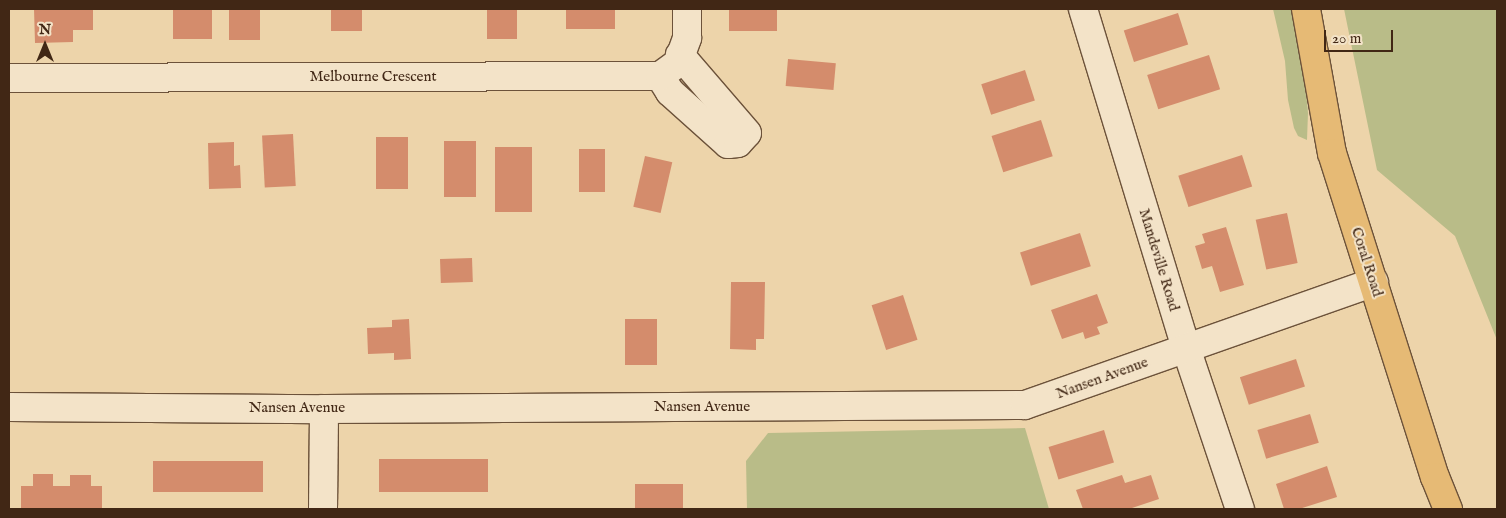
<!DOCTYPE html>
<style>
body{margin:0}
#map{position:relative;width:1506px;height:518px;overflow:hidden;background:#edd4aa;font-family:"IM FELL English",serif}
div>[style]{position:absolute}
.green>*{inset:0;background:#b9bc88}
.building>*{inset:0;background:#d48c6c;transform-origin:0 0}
.roads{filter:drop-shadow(1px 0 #6c523a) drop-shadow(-1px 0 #6c523a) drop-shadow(0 1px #6c523a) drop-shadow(0 -1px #6c523a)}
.minor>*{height:28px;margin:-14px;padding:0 14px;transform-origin:14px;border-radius:14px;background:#f3e3c8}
.major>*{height:28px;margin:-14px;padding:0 14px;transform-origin:14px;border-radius:14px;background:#e6ba75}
span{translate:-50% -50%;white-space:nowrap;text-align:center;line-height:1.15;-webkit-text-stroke:4px #f3e3c8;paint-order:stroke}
.street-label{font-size:15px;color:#412715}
.frame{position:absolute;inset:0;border:10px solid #412715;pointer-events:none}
.north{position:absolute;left:20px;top:20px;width:50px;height:50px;-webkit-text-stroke:4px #f3e3c8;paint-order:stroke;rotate:0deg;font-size:14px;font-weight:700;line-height:20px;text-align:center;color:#412715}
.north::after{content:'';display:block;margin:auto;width:18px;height:22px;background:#412715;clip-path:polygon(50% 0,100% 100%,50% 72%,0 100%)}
.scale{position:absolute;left:1324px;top:30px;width:69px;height:22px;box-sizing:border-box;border:2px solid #412715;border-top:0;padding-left:6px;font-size:15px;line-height:18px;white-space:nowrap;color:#412715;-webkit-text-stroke:4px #f3e3c8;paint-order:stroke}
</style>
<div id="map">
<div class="green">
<i style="clip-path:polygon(1273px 9px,1294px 9px,1303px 57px,1308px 113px,1307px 140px,1298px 136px,1294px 128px,1288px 100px,1285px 61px)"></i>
<i style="clip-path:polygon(1344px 9px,1497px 9px,1497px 340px,1455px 236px,1377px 170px)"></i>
<i style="clip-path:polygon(1025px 428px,1049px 509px,747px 509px,746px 461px,768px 433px)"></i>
</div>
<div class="building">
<i style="clip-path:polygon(34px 9px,93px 9px,93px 30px,73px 30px,73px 42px,35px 43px)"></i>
<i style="left:173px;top:9px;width:39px;height:30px"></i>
<i style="left:229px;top:9px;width:31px;height:31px"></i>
<i style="left:331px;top:9px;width:31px;height:22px"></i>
<i style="left:487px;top:9px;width:30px;height:30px"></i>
<i style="left:566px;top:9px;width:49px;height:20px"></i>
<i style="left:729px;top:9px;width:48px;height:22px"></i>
<i style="left:1178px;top:13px;width:33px;height:57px;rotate:72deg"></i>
<i style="left:1209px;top:55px;width:36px;height:65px;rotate:72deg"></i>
<i style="left:788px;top:59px;width:48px;height:27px;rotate:5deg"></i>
<i style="left:1025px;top:70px;width:32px;height:46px;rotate:72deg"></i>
<i style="left:1041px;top:120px;width:38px;height:52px;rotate:72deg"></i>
<i style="left:293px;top:134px;width:52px;height:31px;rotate:87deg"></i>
<i style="left:376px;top:137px;width:32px;height:52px"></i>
<i style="left:444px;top:141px;width:32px;height:56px"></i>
<i style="clip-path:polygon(234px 142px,234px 166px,240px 165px,241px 188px,209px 189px,208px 143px)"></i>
<i style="left:495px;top:147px;width:37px;height:65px"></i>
<i style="left:579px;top:149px;width:26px;height:43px"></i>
<i style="left:1242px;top:155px;width:33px;height:67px;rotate:72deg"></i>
<i style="left:645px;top:156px;width:28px;height:52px;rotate:13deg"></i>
<i style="left:1287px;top:213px;width:51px;height:32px;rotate:78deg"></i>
<i style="clip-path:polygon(1226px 227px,1244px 285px,1220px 292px,1212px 266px,1202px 269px,1195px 246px,1205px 243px,1202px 234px)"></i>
<i style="left:1080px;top:233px;width:35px;height:63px;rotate:72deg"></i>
<i style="left:472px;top:258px;width:24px;height:32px;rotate:88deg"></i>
<i style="clip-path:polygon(731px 282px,765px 282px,764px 339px,756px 339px,756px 350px,730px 349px)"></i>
<i style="clip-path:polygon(1097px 294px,1108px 323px,1097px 327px,1100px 334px,1085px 339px,1083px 332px,1062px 339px,1051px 310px)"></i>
<i style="left:903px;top:295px;width:47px;height:33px;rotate:72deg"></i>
<i style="clip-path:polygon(409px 319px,411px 359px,394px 360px,394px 353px,368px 354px,367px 328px,392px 327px,392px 320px)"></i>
<i style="left:625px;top:319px;width:32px;height:46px"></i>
<i style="left:1296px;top:359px;width:29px;height:59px;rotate:72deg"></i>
<i style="left:1310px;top:414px;width:30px;height:55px;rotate:73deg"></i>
<i style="left:1104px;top:430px;width:34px;height:58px;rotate:73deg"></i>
<i style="left:488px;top:459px;width:33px;height:109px;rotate:90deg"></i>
<i style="left:153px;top:461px;width:110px;height:31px"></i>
<i style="clip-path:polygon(1327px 466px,1337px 497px,1299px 509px,1284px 509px,1276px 484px)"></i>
<i style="clip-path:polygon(33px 474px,53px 474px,53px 486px,70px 486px,70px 475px,91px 475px,91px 486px,102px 486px,102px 509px,21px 509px,21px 486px,33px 486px)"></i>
<i style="clip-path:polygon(1122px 475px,1125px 483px,1151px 475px,1159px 499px,1129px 509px,1083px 509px,1076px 490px)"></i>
<i style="left:635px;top:484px;width:48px;height:25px"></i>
</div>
<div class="roads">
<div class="minor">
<i style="left:1083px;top:9px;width:354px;rotate:73.1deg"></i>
<i style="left:1186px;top:348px;width:170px;rotate:71.5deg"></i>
<i style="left:660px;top:76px;width:19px;rotate:58deg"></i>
<i style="left:670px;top:92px;width:78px;rotate:41.9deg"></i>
<i style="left:728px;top:144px;width:10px;rotate:-6deg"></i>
<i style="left:738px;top:143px;width:13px;rotate:-48deg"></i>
<i style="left:747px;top:133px;width:103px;rotate:-130.7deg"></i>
<i style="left:9px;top:78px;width:651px;rotate:-0.18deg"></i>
<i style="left:660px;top:76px;width:22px;rotate:-36deg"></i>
<i style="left:678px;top:63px;width:27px;rotate:-70deg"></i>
<i style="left:687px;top:38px;width:29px;rotate:-90deg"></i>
<i style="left:9px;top:407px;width:315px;rotate:0.4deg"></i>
<i style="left:324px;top:409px;width:701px;rotate:-0.33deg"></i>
<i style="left:1025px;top:405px;width:370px;rotate:-19.4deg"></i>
<i style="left:323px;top:509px;width:100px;rotate:-89.4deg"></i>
</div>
<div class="major">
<i style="left:1306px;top:9px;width:146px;rotate:79.8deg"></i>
<i style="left:1332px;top:153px;width:340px;rotate:72.4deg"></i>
<i style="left:1435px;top:477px;width:35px;rotate:68deg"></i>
</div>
</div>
<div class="street-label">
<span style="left:373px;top:77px">Melbourne Crescent</span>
<span style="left:1159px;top:260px;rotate:73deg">Mandeville Road</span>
<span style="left:1367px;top:262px;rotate:72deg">Coral Road</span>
<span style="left:1102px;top:378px;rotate:-20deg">Nansen Avenue</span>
<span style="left:702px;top:407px">Nansen Avenue</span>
<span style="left:297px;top:408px">Nansen Avenue</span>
</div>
<div class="frame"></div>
<div class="north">N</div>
<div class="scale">20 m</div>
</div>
